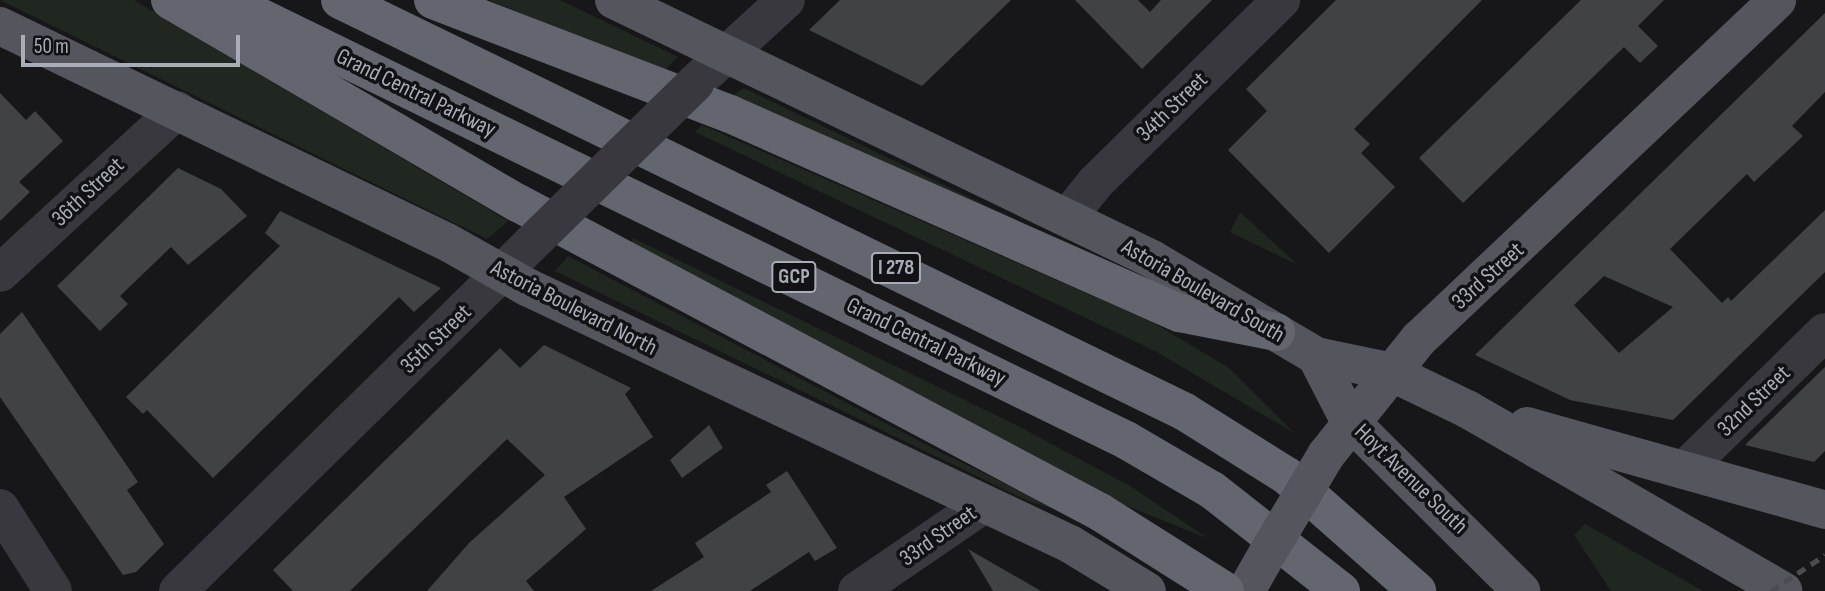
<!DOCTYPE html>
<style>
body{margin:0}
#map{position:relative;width:1825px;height:591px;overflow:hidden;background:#171719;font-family:"Sofia Sans Condensed",sans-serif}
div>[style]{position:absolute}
.green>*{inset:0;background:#1f2720}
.building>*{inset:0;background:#414246}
.minor>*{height:38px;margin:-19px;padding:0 19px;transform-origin:19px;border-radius:19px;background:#38383e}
.major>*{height:38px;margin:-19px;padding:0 19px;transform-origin:19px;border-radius:19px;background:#54555d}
.highway>*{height:38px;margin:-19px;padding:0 19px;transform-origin:19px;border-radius:19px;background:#64666f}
.rail>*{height:5px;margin-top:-2.5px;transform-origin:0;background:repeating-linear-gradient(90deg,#4b4c53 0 9px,transparent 0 16px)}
.minor-bridge>*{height:38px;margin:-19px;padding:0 19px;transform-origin:19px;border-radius:19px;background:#38383e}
.major-bridge>*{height:38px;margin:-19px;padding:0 19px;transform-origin:19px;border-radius:19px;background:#54555d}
span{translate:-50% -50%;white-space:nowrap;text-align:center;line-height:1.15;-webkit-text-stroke:7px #121214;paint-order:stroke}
.shield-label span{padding:2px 5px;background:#121214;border:2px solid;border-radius:5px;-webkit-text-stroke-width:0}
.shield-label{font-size:21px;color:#a9adb8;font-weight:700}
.street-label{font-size:23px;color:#a9adb8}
.scale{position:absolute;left:21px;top:35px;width:219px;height:32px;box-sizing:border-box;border:4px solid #a9adb8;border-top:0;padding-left:9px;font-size:21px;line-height:24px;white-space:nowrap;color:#a9adb8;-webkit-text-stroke:5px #121214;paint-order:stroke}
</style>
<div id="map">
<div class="green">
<i style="clip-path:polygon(0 0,134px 0,508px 221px,487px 239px)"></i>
<i style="clip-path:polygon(489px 0,560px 0,678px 57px,662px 73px)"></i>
<i style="clip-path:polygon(744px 88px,1049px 236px,729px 98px)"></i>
<i style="clip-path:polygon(702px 125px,1152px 322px,1229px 368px,1294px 433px,1155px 351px,695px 132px)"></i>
<i style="clip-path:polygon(1240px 212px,1298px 265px,1230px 232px)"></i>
<i style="clip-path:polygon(633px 238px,1016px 425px,1130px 486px,1209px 539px,1092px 492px,630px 246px)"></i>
<i style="clip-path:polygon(568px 256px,942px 453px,1064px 512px,1028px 501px,555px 271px)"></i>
<i style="clip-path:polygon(1585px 524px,1703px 591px,1611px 591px,1574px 535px)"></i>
</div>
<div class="building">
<i style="clip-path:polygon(840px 0,1011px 0,922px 86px,809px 30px)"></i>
<i style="clip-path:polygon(1075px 0,1138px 0,1150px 12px,1161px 0,1212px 0,1142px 69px)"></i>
<i style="clip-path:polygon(1336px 0,1482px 0,1354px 129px,1370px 144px,1361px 153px,1395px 187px,1329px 253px,1228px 150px,1267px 111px,1246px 89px)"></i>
<i style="clip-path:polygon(1581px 0,1664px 0,1638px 26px,1658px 46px,1640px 63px,1624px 47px,1463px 203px,1419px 158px)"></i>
<i style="clip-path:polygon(evenodd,1825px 13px,1825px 92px,1792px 126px,1803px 136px,1754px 182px,1747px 174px,1670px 249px,1722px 303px,1728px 297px,1731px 301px,1825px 210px,1825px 272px,1673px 420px,1570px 400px,1475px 355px,1825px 13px,1604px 276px,1673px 307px,1619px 353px,1574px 305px,1604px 276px)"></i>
<i style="clip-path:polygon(0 93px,26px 120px,35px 111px,63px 141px,19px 182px,30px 192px,0 221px)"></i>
<i style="clip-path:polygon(178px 168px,221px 189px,247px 216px,188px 265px,171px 247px,120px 296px,128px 304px,100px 331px,57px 286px)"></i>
<i style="clip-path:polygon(280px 211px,441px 288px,414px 312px,399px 297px,213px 478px,147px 410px,143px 414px,126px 397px,280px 246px,265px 233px)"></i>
<i style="clip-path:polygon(22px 312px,138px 482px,127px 490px,164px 544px,136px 572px,123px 575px,0 397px,0 334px)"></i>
<i style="clip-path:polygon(544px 345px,631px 388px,625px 394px,653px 437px,564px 497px,586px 529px,526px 581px,534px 591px,427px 591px,469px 543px,545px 475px,507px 439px,350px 591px,293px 591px,273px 570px,500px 348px,520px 368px)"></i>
<i style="clip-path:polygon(1825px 367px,1825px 451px,1814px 462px,1745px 445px)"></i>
<i style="clip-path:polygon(709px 425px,723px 448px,682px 478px,670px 460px)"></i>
<i style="clip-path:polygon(787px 471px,837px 548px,815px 561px,809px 552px,750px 591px,651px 591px,704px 557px,695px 543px,771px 492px,766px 485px)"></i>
<i style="clip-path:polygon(968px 549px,1041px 591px,993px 591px)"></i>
</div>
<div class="minor">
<i style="left:695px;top:83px;width:123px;rotate:-42.4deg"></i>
<i style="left:1068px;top:217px;width:43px;rotate:-51.5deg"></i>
<i style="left:1095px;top:183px;width:261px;rotate:-44.5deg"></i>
<i style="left:0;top:273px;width:241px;rotate:-42.6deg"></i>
<i style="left:1684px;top:470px;width:197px;rotate:-44.4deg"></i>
<i style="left:0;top:508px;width:98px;rotate:57.4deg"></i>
<i style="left:178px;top:591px;width:505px;rotate:-44.52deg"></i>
<i style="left:857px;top:591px;width:154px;rotate:-34.4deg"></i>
</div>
<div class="major">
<i style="left:614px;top:0;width:597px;rotate:25.71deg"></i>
<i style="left:1152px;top:259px;width:191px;rotate:30.6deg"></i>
<i style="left:1316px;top:356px;width:74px;rotate:11.8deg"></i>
<i style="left:1388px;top:371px;width:88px;rotate:25.7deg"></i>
<i style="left:1467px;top:409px;width:365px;rotate:29.9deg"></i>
<i style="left:0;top:26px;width:496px;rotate:25.8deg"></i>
<i style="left:447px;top:242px;width:92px;rotate:29.4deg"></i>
<i style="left:527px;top:287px;width:601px;rotate:25.33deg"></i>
<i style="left:1070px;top:544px;width:90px;rotate:31.4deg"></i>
<i style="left:1316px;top:356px;width:72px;rotate:62.7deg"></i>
<i style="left:1349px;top:420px;width:243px;rotate:44.8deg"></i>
<i style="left:1527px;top:426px;width:310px;rotate:15.7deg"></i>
<i style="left:1326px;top:455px;width:149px;rotate:-51.3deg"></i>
<i style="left:1419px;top:339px;width:493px;rotate:-43.4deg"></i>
<i style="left:1246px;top:591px;width:43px;rotate:-60.4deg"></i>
</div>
<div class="highway">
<i style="left:170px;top:0;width:403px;rotate:30.3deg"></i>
<i style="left:518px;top:203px;width:659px;rotate:27.97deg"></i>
<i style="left:1100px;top:512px;width:148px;rotate:32.3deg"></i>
<i style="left:225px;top:0;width:1003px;rotate:26.03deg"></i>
<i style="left:1126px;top:440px;width:99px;rotate:30.2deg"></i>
<i style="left:1212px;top:490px;width:164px;rotate:38.1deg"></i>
<i style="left:340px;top:0;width:940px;rotate:25.99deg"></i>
<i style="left:1185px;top:412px;width:120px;rotate:32.1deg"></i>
<i style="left:1287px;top:476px;width:174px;rotate:41.5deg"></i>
<i style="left:433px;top:0;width:318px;rotate:21deg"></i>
<i style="left:730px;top:114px;width:492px;rotate:23.9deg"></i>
<i style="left:1180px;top:313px;width:98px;rotate:11.2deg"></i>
</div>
<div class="rail">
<i style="left:1771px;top:591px;width:65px;rotate:-33.7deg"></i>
</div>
<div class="minor-bridge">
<i style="left:538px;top:237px;width:220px;rotate:-44.4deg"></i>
</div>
<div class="major-bridge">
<i style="left:1267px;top:554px;width:115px;rotate:-59.2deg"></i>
</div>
<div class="shield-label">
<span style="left:896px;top:268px">I 278</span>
<span style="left:794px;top:277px">GCP</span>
</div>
<div class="street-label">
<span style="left:416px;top:93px;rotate:26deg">Grand Central Parkway</span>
<span style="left:1172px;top:107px;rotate:-44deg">34th Street</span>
<span style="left:88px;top:192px;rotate:-43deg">36th Street</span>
<span style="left:1488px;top:276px;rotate:-42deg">33rd Street</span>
<span style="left:1203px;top:291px;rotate:30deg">Astoria Boulevard South</span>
<span style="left:574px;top:308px;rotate:27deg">Astoria Boulevard North</span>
<span style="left:436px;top:339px;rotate:-44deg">35th Street</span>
<span style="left:926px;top:342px;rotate:26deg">Grand Central Parkway</span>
<span style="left:1754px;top:401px;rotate:-44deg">32nd Street</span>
<span style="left:1411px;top:479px;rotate:44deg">Hoyt Avenue South</span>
<span style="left:938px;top:536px;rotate:-35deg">33rd Street</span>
</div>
<div class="scale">50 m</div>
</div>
